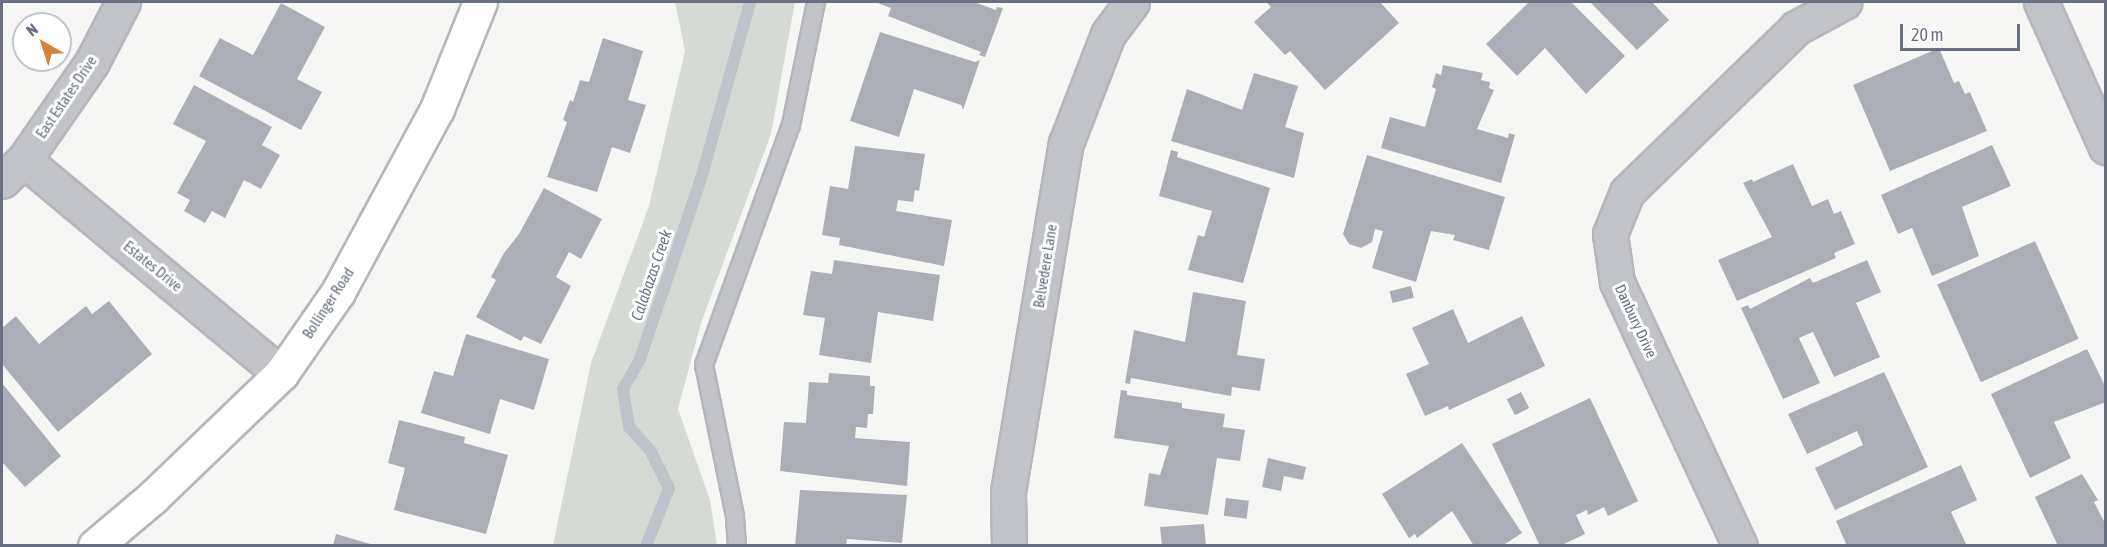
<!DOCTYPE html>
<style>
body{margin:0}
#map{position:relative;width:2107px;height:547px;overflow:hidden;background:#f6f7f4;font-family:"Asap Condensed",sans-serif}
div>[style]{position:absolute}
.green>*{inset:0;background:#d5dbd4}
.stream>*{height:12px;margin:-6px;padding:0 6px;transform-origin:6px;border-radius:6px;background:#bcc3ca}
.building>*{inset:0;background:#abaeb6;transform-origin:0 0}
.roads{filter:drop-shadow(2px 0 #b4b6bc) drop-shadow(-2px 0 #b4b6bc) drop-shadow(0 2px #b4b6bc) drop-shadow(0 -2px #b4b6bc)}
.service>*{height:16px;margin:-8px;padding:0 8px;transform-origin:8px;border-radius:8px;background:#c1c3c8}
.minor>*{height:33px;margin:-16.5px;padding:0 16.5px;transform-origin:16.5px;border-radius:16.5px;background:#c1c3c8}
.secondary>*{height:33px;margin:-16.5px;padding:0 16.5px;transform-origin:16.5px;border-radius:16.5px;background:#fff}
span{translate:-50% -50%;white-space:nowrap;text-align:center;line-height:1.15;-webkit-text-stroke:6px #fff;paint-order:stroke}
.street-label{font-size:15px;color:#697082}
.water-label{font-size:16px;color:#697785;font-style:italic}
.frame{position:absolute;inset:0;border:3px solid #697082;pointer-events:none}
.north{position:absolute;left:12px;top:12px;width:60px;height:60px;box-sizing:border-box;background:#fff;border:2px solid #c3c6cd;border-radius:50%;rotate:321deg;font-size:16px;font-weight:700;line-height:24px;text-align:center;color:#697082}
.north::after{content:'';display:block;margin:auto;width:21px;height:27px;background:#d38438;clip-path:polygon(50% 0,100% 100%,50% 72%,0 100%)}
.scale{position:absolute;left:1900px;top:24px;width:120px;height:27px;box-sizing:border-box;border:3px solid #697082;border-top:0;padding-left:8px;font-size:18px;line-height:21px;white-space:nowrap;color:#697082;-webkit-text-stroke:4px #fff;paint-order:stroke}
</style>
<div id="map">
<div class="green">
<i style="clip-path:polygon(675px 2px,795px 2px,771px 134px,701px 323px,678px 409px,710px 500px,717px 545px,553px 545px,591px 363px,649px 206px,685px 51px)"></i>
</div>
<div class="stream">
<i style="left:646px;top:546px;width:62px;rotate:-68.4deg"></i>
<i style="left:669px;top:488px;width:42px;rotate:-116.6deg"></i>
<i style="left:650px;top:450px;width:31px;rotate:-132deg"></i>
<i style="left:629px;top:427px;width:38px;rotate:-99deg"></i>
<i style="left:623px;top:389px;width:34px;rotate:-60deg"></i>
<i style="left:640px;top:359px;width:190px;rotate:-71.3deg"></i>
<i style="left:701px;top:179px;width:184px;rotate:-74.5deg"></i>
</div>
<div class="building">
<i style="clip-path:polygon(875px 2px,974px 2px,996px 10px,997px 7px,1003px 8px,985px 57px,979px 55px,981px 52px,888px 16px,891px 8px)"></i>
<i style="clip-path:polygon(1266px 2px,1380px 2px,1399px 23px,1325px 90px,1290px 51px,1285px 55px,1254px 22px,1271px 7px)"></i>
<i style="clip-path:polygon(1529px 2px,1571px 2px,1625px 56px,1586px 94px,1545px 48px,1517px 76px,1486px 44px)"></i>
<i style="clip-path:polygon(1590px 2px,1652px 2px,1669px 20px,1637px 50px)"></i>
<i style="clip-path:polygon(281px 3px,325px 27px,297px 79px,322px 92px,301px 130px,199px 76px,220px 38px,253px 55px)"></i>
<i style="clip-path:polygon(880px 32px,975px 62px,980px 60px,963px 110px,961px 105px,914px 89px,899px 137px,850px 121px)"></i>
<i style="clip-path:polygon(603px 38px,643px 51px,628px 100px,646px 105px,630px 153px,612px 147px,597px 192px,547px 177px,567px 122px,563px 120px,570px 100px,573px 102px,580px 80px,589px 82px)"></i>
<i style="clip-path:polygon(1939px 48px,1954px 83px,1959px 81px,1965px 94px,1970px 92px,1987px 131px,1890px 171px,1853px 85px)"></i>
<i style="clip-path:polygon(1443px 65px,1483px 73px,1481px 80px,1490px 82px,1489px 88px,1494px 90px,1477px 129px,1508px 138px,1509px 133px,1515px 135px,1501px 183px,1381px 148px,1390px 117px,1425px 127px,1436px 89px,1432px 87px,1436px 73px,1441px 75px)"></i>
<i style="clip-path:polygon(1254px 73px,1298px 86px,1285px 127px,1304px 133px,1294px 178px,1171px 141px,1187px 89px,1242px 110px)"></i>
<i style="clip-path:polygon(194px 85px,272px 127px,262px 145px,280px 155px,261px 189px,244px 180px,225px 218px,212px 211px,205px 223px,184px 211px,190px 200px,177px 193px,206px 141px,173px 124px)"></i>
<i style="clip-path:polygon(1992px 145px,2011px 186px,1962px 207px,1979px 256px,1932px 276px,1912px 228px,1898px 234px,1881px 195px)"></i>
<i style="clip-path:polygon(855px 146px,925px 154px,919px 191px,915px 190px,913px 202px,898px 200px,896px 211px,952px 220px,944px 266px,839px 245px,840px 238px,822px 235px,830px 186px,848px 189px)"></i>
<i style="clip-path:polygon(1171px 150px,1178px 152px,1177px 157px,1270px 188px,1243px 283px,1188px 270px,1198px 235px,1204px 237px,1212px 211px,1159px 196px)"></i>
<i style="clip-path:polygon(1367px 155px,1505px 197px,1489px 250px,1453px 240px,1455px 235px,1431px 231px,1416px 282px,1372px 268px,1383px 231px,1375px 229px,1372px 242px,1361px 248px,1349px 244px,1343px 234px)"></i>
<i style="clip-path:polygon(1793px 164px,1812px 206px,1828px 199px,1834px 214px,1841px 211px,1855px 244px,1834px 253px,1836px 258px,1737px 301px,1718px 260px,1772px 237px,1743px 183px,1752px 179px,1753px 182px)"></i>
<i style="clip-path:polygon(544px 188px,602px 219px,581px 259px,569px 252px,556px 277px,571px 286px,541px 344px,524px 336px,521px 341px,476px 317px,496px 280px,491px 277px,504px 253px,519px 234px)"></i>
<i style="left:2035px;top:241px;width:107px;height:107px;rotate:66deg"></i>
<i style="clip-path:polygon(834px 260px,940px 275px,933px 321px,878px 312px,871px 363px,819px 355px,825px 318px,803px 315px,811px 271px,832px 274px)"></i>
<i style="clip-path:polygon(1867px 260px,1881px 292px,1856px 303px,1880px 357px,1834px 377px,1813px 332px,1799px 338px,1820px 383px,1783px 399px,1741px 308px,1748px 305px,1750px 309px,1810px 278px,1813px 283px)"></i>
<i style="left:1411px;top:286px;width:12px;height:22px;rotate:76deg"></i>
<i style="clip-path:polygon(1193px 292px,1246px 301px,1237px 355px,1265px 359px,1260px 391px,1232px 387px,1231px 396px,1131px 378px,1130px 384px,1125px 383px,1134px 330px,1185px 342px)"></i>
<i style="clip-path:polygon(109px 301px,152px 354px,58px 432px,2px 364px,2px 328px,16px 316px,39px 344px,86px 306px,92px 314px)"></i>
<i style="clip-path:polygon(1453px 309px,1468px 343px,1522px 316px,1545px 366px,1449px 410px,1448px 406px,1425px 416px,1406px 374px,1429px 364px,1412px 328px)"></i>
<i style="clip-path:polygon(466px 334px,549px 359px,534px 410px,500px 399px,490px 434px,421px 413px,434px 371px,453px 376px)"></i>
<i style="clip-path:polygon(2087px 349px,2106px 388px,2106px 402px,2054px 422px,2071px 458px,2030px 478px,1991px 394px)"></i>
<i style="clip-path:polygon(1884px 372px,1928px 467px,1835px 510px,1815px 468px,1863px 445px,1857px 431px,1807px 454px,1788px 414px)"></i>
<i style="clip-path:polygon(829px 373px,870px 376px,870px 386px,875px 386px,873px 414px,868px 414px,867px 428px,856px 427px,855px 438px,910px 442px,907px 486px,780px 471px,784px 422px,806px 423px,809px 382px,828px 383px)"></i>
<i style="clip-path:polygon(2px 383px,61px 456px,25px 487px,2px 462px)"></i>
<i style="clip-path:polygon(1121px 390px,1127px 391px,1127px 395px,1182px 403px,1182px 408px,1225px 414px,1223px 427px,1245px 430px,1240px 461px,1217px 458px,1208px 515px,1144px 506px,1149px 473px,1160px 475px,1169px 446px,1114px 438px)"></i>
<i style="left:1521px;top:392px;width:18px;height:16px;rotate:63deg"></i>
<i style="clip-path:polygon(1590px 398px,1638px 501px,1608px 516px,1604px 507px,1588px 515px,1587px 510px,1576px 515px,1585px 534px,1560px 546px,1540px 546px,1492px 444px)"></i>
<i style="clip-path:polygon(399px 420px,465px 437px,464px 443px,508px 455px,486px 534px,394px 510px,405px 468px,388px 463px)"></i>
<i style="clip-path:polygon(1462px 443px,1522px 533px,1502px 546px,1474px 546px,1452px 511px,1417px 538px,1415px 534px,1409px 538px,1382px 494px)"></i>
<i style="clip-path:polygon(1268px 458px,1306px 467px,1303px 480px,1284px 476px,1281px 491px,1262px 487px)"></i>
<i style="clip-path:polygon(1961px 465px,1977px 500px,1951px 512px,1967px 546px,1847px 546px,1836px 521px)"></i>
<i style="clip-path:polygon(2082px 474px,2098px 500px,2094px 502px,2106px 525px,2106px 546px,2058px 546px,2035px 497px)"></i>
<i style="clip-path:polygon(800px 490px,907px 495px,902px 543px,847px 539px,846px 546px,795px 546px)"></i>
<i style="left:1226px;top:498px;width:23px;height:18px;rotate:7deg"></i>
<i style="clip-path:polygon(1204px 524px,1206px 546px,1162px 546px,1160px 527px)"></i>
<i style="clip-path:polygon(336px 534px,374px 545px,374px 546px,333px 546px)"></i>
</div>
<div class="roads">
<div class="service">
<i style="left:737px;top:546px;width:30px;rotate:-94deg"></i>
<i style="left:735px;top:516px;width:154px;rotate:-101.6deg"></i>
<i style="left:704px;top:365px;width:255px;rotate:-70.1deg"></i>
<i style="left:791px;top:125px;width:126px;rotate:-78.5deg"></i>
</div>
<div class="minor">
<i style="left:2041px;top:2px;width:159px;rotate:65.9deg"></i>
<i style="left:24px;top:160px;width:334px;rotate:39.8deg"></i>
<i style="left:2px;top:181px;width:30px;rotate:-44deg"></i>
<i style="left:24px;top:160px;width:119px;rotate:-55.2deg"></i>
<i style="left:92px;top:62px;width:68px;rotate:-62.7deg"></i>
<i style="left:1009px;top:546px;width:54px;rotate:-91.1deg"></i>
<i style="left:1008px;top:492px;width:354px;rotate:-80.6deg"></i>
<i style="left:1066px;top:143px;width:117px;rotate:-68.9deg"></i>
<i style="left:1108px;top:34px;width:40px;rotate:-53deg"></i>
<i style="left:1740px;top:546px;width:291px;rotate:-115deg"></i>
<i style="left:1617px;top:282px;width:49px;rotate:-98.3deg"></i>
<i style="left:1610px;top:234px;width:45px;rotate:-68deg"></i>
<i style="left:1627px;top:192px;width:235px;rotate:-44.1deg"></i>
<i style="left:1796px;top:28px;width:55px;rotate:-28.4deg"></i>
</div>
<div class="secondary">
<i style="left:95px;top:546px;width:76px;rotate:-40.2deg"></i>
<i style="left:153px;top:497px;width:178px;rotate:-43.9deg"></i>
<i style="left:281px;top:374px;width:100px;rotate:-55.2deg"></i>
<i style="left:338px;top:292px;width:208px;rotate:-61.6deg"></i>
<i style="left:437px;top:109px;width:115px;rotate:-68.1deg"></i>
</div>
</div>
<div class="street-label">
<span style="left:66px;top:97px;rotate:-56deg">East Estates Drive</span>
<span style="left:153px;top:266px;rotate:39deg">Estates Drive</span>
<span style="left:1045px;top:266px;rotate:-81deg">Belvedere Lane</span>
<span style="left:328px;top:303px;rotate:-57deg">Bollinger Road</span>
<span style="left:1636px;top:321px;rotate:65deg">Danbury Drive</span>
</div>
<div class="water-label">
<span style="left:651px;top:275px;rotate:-71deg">Calabazas Creek</span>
</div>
<div class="frame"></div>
<div class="north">N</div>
<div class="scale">20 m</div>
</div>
